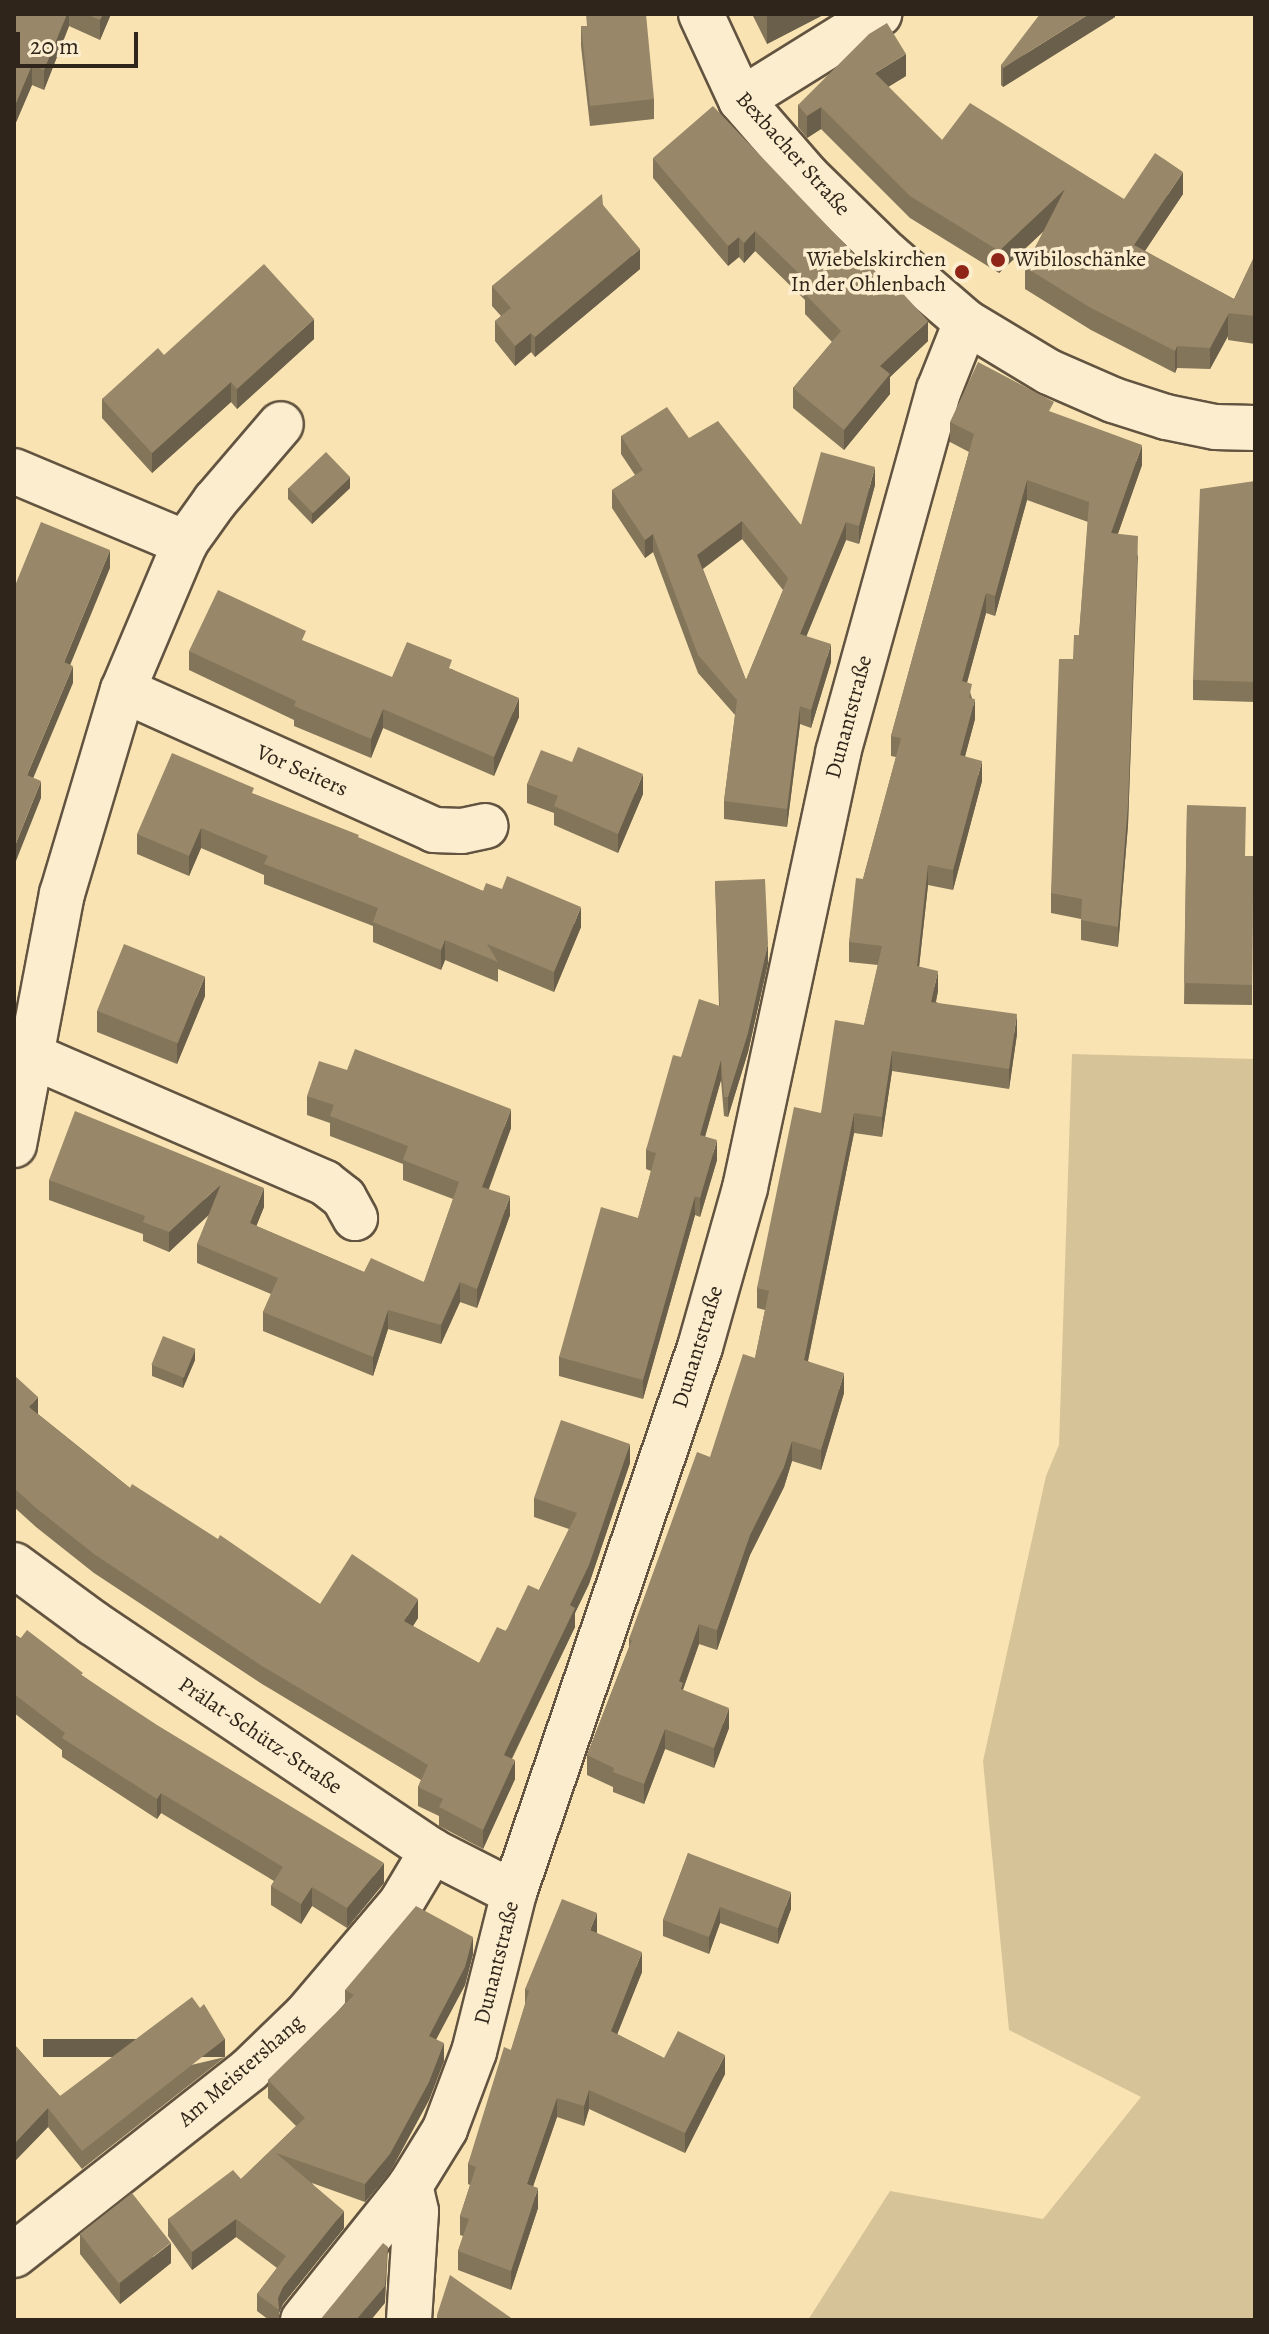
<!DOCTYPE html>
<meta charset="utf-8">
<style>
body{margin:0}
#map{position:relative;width:1269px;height:2334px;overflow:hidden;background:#f9e3b2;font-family:Alegreya,serif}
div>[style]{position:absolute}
.green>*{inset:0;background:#d7c398}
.roads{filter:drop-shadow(2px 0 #625440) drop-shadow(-2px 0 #625440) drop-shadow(0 2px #625440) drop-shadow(0 -2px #625440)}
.minor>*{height:44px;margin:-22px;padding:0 22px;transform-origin:22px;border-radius:22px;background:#fbedcd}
.tertiary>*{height:44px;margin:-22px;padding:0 22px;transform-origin:22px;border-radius:22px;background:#fbedcd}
.wall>*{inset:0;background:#83755a}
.shaded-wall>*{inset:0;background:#6a5f4a;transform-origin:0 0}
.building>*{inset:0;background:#988869;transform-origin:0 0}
.dots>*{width:22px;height:22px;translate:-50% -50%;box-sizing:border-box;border:4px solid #fbedcd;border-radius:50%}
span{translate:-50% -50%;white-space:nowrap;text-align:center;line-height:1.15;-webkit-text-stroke:7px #fbedcd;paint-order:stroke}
.street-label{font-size:22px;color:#2f251a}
.poi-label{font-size:22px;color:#2f251a}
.right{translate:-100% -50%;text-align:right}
.left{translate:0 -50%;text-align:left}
.frame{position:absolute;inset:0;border:16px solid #2f251a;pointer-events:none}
.scale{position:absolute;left:16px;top:32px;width:122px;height:36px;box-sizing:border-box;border:4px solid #2f251a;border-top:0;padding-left:10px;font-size:24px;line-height:28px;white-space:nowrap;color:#2f251a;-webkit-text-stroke:6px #fbedcd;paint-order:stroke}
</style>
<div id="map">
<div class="green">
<i style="clip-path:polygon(1072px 1054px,1255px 1059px,1255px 2320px,808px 2320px,890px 2191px,1043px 2219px,1141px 2097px,1009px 2030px,983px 1761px,1046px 1476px,1059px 1445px)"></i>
</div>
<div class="roads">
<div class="minor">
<i style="left:741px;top:100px;width:163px;rotate:-31.9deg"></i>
<i style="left:14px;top:471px;width:186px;rotate:22.8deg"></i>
<i style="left:123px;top:690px;width:341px;rotate:24.2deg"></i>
<i style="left:434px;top:830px;width:28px;rotate:2deg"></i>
<i style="left:462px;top:831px;width:24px;rotate:-12deg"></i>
<i style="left:32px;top:1056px;width:319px;rotate:23.4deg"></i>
<i style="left:325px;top:1183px;width:24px;rotate:38deg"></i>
<i style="left:344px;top:1198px;width:23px;rotate:61deg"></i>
<i style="left:14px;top:1145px;width:256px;rotate:-79.2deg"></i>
<i style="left:62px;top:894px;width:213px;rotate:-73.4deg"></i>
<i style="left:123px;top:690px;width:160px;rotate:-67.1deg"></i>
<i style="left:185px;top:543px;width:52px;rotate:-54.5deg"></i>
<i style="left:215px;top:501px;width:101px;rotate:-49.4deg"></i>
<i style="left:14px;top:1565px;width:98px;rotate:36.3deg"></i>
<i style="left:93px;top:1623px;width:409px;rotate:33.9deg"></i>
<i style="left:432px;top:1851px;width:92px;rotate:27.1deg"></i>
<i style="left:14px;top:2255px;width:299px;rotate:-38.2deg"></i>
<i style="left:249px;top:2070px;width:79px;rotate:-44deg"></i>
<i style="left:306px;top:2015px;width:147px;rotate:-49.7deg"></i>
<i style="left:401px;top:1903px;width:61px;rotate:-59.2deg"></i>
<i style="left:303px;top:2320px;width:171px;rotate:-51.4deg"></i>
<i style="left:410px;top:2186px;width:67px;rotate:-58.4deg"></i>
<i style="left:445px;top:2129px;width:82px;rotate:-69.4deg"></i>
<i style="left:474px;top:2052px;width:164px;rotate:-75.9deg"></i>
<i style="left:514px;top:1893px;width:577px;rotate:-71.19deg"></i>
<i style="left:700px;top:1347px;width:165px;rotate:-74.2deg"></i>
<i style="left:745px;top:1188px;width:445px;rotate:-77.9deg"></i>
<i style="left:838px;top:753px;width:377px;rotate:-74.5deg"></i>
<i style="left:939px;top:390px;width:73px;rotate:-68.3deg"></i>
<i style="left:409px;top:2320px;width:109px;rotate:-86.3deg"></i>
<i style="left:416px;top:2211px;width:26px;rotate:-103deg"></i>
</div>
<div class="tertiary">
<i style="left:701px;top:14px;width:95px;rotate:65.1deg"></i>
<i style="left:741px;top:100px;width:101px;rotate:49deg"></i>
<i style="left:807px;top:176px;width:112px;rotate:44.3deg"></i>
<i style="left:887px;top:254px;width:104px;rotate:40.7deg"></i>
<i style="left:966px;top:322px;width:97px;rotate:31.1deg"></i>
<i style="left:1049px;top:372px;width:70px;rotate:23.6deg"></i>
<i style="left:1113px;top:400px;width:56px;rotate:17.8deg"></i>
<i style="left:1166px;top:417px;width:50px;rotate:11.5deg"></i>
<i style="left:1215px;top:427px;width:40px;rotate:1.4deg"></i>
</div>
</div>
<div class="wall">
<i style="clip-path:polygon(14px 14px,111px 14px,100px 40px,69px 26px,44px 90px,32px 85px,14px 127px)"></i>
<i style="clip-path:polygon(752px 14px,825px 14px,767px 44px)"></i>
<i style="clip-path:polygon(1115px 14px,1115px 17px,1003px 87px,1001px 85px,1001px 65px)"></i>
<i style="clip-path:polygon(581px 26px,586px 26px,654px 99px,654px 119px,590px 126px,581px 46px)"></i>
<i style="clip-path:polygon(906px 76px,888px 87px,942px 140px,1124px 199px,1183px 194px,1145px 251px,1234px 299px,1255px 255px,1255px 344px,1228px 340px,1228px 336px,1210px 369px,1177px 368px,1175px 373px,1091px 330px,1025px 289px,1025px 267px,1044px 231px,999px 273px,910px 218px,821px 129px,807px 138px,798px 127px,798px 105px)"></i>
<i style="clip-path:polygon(653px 158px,928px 341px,890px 377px,890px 394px,844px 450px,793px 408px,793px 388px,832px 342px,805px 314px,805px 300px,755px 251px,744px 263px,739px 257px,728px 266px,653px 178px)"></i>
<i style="clip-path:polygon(603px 205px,640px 269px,535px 357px,531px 352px,515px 366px,495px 341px,495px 321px,501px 316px,492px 306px,492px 286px)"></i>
<i style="clip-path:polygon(314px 339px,237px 409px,231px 402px,152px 473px,102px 418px,102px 399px,164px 355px)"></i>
<i style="clip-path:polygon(1054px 413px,1142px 465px,1118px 534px,1138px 556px,1128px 825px,1118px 947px,1081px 940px,1081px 919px,1051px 913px,1051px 893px,1073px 659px,1079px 635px,1088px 522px,1027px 500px,995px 616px,986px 613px,967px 682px,972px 698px,975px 719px,965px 756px,982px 781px,953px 890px,928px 885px,919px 967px,938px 991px,936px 1002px,1017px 1034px,1009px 1089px,892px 1071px,882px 1137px,854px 1133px,808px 1361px,844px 1393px,821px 1470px,792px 1461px,784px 1487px,750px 1555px,717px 1650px,699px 1644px,683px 1690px,729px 1728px,714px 1768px,665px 1749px,644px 1804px,613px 1792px,613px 1787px,587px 1775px,587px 1755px,629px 1647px,629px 1639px,755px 1358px,765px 1310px,757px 1308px,757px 1288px,821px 1113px,864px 1025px,878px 965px,849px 962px,849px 942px,863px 879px,896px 757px,891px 756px,891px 736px,969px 452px,950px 442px,950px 422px)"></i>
<i style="clip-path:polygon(evenodd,621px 436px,689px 438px,801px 525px,875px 485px,859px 544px,846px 540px,806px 636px,831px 662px,811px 728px,800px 724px,787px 827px,724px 819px,724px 801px,735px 715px,698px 673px,653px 552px,645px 558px,612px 508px,612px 490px,635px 475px,621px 454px,621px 436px,742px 539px,783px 590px,746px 680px,703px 569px,742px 539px)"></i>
<i style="clip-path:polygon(1255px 481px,1255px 702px,1193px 700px,1193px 680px)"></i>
<i style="clip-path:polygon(288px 488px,350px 488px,312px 524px,288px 499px)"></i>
<i style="clip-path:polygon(189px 651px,392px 677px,452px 669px,519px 717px,494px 776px,383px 728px,371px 758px,294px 726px,294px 720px,189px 670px)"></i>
<i style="clip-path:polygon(527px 784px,643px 794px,618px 853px,554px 825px,554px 813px,527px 803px)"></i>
<i style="clip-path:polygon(254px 794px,483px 891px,581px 927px,554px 992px,498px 969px,498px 982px,445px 960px,441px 970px,373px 942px,373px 926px,264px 884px,264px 875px,201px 848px,189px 876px,137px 854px,137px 834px)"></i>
<i style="clip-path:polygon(1187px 805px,1245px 856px,1253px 856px,1252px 1005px,1184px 1004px)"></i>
<i style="clip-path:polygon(715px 881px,768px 963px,748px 1052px,728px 1117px,724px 1116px,721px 1080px,705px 1137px,717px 1160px,700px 1217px,695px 1215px,643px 1399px,559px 1376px,559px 1357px,638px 1218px,651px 1171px,646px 1169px,646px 1150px,681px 1057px,719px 1006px)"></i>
<i style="clip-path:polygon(205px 996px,177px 1064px,97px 1032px,97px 1011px)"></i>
<i style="clip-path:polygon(307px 1096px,511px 1128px,489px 1189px,510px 1215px,477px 1308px,460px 1302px,441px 1344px,388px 1329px,373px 1376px,263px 1331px,263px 1312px,271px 1294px,197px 1263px,197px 1244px,209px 1215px,169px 1252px,143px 1241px,143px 1234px,49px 1200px,49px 1180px,264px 1207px,256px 1226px,364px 1272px,424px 1282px,453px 1199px,403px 1180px,403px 1164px,330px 1136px,330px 1123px,307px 1115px)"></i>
<i style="clip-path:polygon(195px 1360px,183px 1388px,152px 1376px,152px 1365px)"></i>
<i style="clip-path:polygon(14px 1375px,38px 1414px,130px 1488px,320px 1604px,418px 1618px,413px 1626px,479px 1663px,539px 1590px,569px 1529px,534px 1517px,534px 1498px,630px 1463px,589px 1584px,575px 1613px,575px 1627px,512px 1759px,515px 1779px,483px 1849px,445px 1829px,439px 1826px,439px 1816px,418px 1806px,418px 1787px,421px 1780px,262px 1684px,94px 1573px,36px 1527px,14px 1507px)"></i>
<i style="clip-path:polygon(14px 1634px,83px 1676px,384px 1883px,347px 1928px,312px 1906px,301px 1924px,271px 1905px,271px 1886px,274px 1881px,161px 1813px,157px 1819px,62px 1757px,62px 1750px,14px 1713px)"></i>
<i style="clip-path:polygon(688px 1853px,791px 1909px,778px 1944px,720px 1923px,709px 1954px,663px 1936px,663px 1920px)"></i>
<i style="clip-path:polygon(596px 1933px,642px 1972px,617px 2034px,664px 2058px,725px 2074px,685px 2153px,589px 2109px,584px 2126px,557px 2117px,533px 2186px,538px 2208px,511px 2290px,458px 2270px,458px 2251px,463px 2236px,460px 2235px,460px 2216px,470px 2185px,468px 2184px,468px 2164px,511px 2050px,525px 2005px,525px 1989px)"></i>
<i style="clip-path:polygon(473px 1954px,465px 1985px,436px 2039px,444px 2061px,429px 2100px,390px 2172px,365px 2202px,312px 2183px,344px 2228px,283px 2304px,279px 2313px,279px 2320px,269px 2320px,257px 2311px,257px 2294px,277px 2268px,236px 2237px,192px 2270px,168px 2236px,168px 2219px,241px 2179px,296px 2126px,268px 2098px,268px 2080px,345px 2005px,345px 1990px)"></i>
<i style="clip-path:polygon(14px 2044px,60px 2096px,225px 2057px,82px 2169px,48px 2127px,14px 2162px)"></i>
<i style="clip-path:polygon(80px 2233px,171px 2263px,120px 2304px,80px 2254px)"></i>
</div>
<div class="shaded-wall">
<i style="clip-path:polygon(67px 14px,69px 14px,69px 26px,44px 90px,44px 70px)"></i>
<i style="clip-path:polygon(103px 14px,111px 14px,100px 40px,100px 20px)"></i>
<i style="clip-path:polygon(767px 14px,825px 14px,767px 44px)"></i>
<i style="clip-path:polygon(1089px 14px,1115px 14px,1115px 17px,1003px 87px,1003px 68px)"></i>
<i style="clip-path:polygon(906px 54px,906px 76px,875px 95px,875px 73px)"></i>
<i style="clip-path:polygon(32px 65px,32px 85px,14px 127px,14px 108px)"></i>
<i style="clip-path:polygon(821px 107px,821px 129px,807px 138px,807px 116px)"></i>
<i style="clip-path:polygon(1183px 172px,1183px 194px,1134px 267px,1134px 245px)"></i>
<i style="clip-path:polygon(1065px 189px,1065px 211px,999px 273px,999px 251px)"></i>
<i style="clip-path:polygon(755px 231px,755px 251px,744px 263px,744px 243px)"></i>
<i style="clip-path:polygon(739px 237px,739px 257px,728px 266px,728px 246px)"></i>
<i style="clip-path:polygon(640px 249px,640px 269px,535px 357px,535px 337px)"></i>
<i style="clip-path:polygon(1228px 314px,1228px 336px,1210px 369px,1210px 348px)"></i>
<i style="clip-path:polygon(314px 319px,314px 339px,237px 409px,237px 389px)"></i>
<i style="clip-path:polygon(928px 321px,928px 341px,890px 377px,890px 394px,844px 450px,844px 430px,880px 366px)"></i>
<i style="clip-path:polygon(531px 333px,531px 352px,515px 366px,515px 346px)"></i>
<i style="clip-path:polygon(1177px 346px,1177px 368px,1175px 373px,1175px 351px)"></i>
<i style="clip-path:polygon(231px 382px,231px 402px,152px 473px,152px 453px)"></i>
<i style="clip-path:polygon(1142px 445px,1142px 465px,1111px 553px,1111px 533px)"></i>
<i style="clip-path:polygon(875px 467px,875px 485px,859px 544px,859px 526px)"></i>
<i style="clip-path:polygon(350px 477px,350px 488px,312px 524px,312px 513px)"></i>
<i style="clip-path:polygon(1027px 480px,1027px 500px,995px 616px,995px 596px)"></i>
<i style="clip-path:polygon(742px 521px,742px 539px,697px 573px,697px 555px)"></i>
<i style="clip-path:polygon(846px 522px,846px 540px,800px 652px,800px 634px)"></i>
<i style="clip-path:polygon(653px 534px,653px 552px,645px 558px,645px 540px)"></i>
<i style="clip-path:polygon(1138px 536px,1128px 825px,1118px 947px,1118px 927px)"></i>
<i style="clip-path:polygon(110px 550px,110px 568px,64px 680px,64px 662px)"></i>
<i style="clip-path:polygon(986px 593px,986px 613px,962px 701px,962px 681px)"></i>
<i style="clip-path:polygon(831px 644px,831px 662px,811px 728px,811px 710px)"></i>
<i style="clip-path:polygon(73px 666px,73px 683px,27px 793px,27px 775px)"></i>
<i style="clip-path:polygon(519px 698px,519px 717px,494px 776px,494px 757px)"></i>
<i style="clip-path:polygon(975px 699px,975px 719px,960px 775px,960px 755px)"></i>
<i style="clip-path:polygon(800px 706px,800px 724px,787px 827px,787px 809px)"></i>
<i style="clip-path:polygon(383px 709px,383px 728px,371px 758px,371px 739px)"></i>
<i style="clip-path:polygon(982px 761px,982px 781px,953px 890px,953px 870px)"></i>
<i style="clip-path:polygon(643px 774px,643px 794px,618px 853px,618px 834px)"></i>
<i style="clip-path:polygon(41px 781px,41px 798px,14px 866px,14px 848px)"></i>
<i style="clip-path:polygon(201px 828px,201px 848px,189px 876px,189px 856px)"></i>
<i style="clip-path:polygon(928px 865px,928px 885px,917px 986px,917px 966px)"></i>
<i style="clip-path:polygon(581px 907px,581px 927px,554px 992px,554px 972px)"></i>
<i style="clip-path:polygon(445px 940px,445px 960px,441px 970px,441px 950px)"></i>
<i style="clip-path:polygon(768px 944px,768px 963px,748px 1052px,728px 1117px,728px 1097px)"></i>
<i style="clip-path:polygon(938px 971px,938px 991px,931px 1022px,931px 1002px)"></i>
<i style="clip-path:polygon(205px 976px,205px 996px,177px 1064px,177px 1044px)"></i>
<i style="clip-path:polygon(1017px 1014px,1017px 1034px,1009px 1089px,1009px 1069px)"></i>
<i style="clip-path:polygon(892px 1051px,892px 1071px,882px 1137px,882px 1117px)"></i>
<i style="clip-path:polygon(721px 1060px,721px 1080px,700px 1154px,700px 1135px)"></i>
<i style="clip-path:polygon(511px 1109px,511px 1128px,482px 1206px,482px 1187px)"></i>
<i style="clip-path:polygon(854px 1113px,854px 1133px,804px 1380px,804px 1360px)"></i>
<i style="clip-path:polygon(717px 1140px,717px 1160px,700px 1217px,700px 1198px)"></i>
<i style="clip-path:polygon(221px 1184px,221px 1203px,169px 1252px,169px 1232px)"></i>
<i style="clip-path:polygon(264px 1188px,264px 1207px,250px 1242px,250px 1223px)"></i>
<i style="clip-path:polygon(510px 1196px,510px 1215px,477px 1308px,477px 1289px)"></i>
<i style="clip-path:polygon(695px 1196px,695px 1215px,643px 1399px,643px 1380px)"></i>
<i style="clip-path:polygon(460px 1282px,460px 1302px,441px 1344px,441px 1325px)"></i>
<i style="clip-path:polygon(388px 1310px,388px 1329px,373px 1376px,373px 1357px)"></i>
<i style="clip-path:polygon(195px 1349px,195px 1360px,183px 1388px,183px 1378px)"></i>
<i style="clip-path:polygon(844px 1373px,844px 1393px,821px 1470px,821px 1450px)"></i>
<i style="clip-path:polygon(38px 1397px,38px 1416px,29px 1407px)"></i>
<i style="clip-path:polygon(792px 1441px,792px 1461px,784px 1487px,750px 1555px,717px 1650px,717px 1630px,750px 1535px)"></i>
<i style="clip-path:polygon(630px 1444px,630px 1463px,589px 1584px,575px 1613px,575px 1627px,504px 1774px,504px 1755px)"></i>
<i style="clip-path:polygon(418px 1599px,418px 1618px,404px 1640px,404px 1621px)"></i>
<i style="clip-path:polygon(699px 1624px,699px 1644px,683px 1689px,683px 1703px,679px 1681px)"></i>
<i style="clip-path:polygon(729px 1708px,729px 1728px,714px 1768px,714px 1748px)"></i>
<i style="clip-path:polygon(665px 1729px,665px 1749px,644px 1804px,644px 1784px)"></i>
<i style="clip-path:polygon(515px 1760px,515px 1779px,483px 1849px,483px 1830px)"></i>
<i style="clip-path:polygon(161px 1793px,161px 1813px,157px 1819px,157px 1799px)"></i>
<i style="clip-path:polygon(384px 1863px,384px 1883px,347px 1928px,347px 1908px)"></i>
<i style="clip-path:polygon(312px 1887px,312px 1906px,301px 1924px,301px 1904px)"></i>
<i style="clip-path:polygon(791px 1892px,791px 1909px,778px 1944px,778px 1928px)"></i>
<i style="clip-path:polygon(720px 1907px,720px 1923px,709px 1954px,709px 1937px)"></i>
<i style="clip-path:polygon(597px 1913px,597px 1932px,590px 1950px,590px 1930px)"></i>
<i style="clip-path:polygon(473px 1937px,473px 1954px,465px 1985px,429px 2053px,429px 2036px)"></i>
<i style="clip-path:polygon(642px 1952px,642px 1972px,611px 2050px,611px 2031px)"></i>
<i style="left:225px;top:2039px;width:18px;height:182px;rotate:90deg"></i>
<i style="clip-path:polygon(444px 2043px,444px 2061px,429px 2100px,390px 2172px,365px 2202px,365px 2184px)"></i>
<i style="clip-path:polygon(725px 2055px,725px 2074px,685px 2153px,685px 2133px)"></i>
<i style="clip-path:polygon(589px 2090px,589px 2109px,584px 2126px,584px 2106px)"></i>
<i style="clip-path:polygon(557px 2098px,557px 2117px,527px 2204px,527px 2184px)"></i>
<i style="clip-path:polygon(48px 2108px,48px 2127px,14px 2162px,14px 2144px)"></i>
<i style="clip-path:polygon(538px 2188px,538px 2208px,511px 2290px,511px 2271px)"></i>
<i style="clip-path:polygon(344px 2211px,344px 2228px,283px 2304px,279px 2313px,278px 2298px,283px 2287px)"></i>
<i style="clip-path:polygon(236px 2219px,236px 2237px,192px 2270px,192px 2252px)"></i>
<i style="clip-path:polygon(171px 2243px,171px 2263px,120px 2304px,120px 2283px)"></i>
<i style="clip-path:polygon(388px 2247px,385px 2303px,371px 2320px,356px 2320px)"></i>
</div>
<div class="building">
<i style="clip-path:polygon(14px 14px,67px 14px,44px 70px,32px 65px,14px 108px)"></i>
<i style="clip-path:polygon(86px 14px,103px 14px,100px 20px)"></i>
<i style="clip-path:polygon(586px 14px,646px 14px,654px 99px,590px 106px,581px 26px,587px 26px)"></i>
<i style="clip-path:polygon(1040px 14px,1089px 14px,1003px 68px,1001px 65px)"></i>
<i style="clip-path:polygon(887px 23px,906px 54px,875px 73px,942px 140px,970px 103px,1124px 199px,1155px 153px,1183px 172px,1134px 245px,1234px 299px,1229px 313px,1210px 348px,1177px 346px,1175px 351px,1091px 308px,1025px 267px,1065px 189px,999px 251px,910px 196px,821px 107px,807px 116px,798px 105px,869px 34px)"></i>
<i style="clip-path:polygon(713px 106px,857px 257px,859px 254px,892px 289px,896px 286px,928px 321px,880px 366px,890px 374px,844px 430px,793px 388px,841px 331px,805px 294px,813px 287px,755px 231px,744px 243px,739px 237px,728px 246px,653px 158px)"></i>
<i style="clip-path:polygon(602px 194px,603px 205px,640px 249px,535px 337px,531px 333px,515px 346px,495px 321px,511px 308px,492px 286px)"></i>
<i style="clip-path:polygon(1255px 255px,1255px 316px,1228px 313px)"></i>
<i style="clip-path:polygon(264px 264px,314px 319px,237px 389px,231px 382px,152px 453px,102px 399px,158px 348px,164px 355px)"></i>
<i style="clip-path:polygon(978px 362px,1054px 402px,1049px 411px,1142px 445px,1111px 533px,1138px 536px,1128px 805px,1118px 927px,1081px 920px,1082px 899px,1051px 893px,1059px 659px,1073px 659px,1074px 635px,1079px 635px,1089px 502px,1027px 480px,995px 596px,986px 593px,962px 681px,972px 684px,969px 698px,975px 699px,960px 755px,982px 761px,953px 870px,928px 865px,917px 966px,938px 971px,931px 1002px,1017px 1014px,1009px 1069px,892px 1051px,882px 1117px,854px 1113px,804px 1360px,844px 1373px,821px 1450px,792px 1441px,784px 1467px,750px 1535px,717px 1630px,699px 1624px,679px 1681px,683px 1683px,681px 1689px,729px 1708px,714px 1748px,665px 1729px,644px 1784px,613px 1772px,614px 1768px,587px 1755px,632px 1640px,629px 1639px,697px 1452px,710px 1457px,743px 1354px,755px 1358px,769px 1291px,757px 1288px,794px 1107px,821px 1113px,835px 1020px,864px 1025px,882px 946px,849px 942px,856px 878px,863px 879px,901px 738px,891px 736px,974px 434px,950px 422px)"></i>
<i style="clip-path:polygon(evenodd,667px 407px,689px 438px,718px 421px,801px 525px,821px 452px,875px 467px,859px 526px,846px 522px,800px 634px,831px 644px,811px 710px,800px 706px,787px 809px,724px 801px,737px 700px,698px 655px,653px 534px,645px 540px,612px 490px,643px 470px,621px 436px,667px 407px,742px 521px,788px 578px,746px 680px,697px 555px,742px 521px)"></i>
<i style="left:326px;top:452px;width:35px;height:52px;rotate:46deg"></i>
<i style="clip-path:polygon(1255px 481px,1255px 682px,1193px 680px,1200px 489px)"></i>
<i style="clip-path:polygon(41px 522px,110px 550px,64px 662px,73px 666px,27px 775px,41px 781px,14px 848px,14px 588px)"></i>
<i style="clip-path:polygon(218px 590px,306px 631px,302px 640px,392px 677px,407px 642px,452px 660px,449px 668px,519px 698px,494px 757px,383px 709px,371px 739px,294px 706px,296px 701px,189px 651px)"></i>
<i style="clip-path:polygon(578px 747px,643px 774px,618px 834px,554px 806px,558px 796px,527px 784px,541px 750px,572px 762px)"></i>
<i style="clip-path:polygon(172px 753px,254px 788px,252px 793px,359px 835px,358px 837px,483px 891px,486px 883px,502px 889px,507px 876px,581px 907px,554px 972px,487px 944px,498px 962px,445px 940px,441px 950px,373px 922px,378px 908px,264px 864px,268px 856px,201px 828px,189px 856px,137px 834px)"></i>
<i style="clip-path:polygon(1187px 805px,1246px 807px,1245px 856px,1253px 856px,1252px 985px,1184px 983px)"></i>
<i style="clip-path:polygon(765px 879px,768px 944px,748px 1033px,728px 1097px,724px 1097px,721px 1060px,700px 1135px,717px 1140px,700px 1198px,695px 1196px,643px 1380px,559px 1357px,601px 1207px,638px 1218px,656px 1153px,646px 1150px,673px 1055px,681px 1057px,699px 999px,720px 1006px,715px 881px)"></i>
<i style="left:124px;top:944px;width:87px;height:72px;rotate:22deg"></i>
<i style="clip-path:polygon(355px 1049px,511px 1109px,482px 1187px,510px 1196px,477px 1289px,460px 1282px,441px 1325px,388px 1310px,373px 1357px,263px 1312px,278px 1278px,197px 1244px,221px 1184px,169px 1232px,143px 1222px,145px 1216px,49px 1180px,75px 1111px,264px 1188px,250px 1223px,364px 1272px,371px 1258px,424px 1282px,459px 1182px,403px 1160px,408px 1146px,330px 1116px,334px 1105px,307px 1096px,319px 1061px,347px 1070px)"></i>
<i style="left:163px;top:1336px;width:35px;height:31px;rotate:22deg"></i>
<i style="clip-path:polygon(14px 1375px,38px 1397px,29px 1407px,130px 1488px,132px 1484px,218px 1539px,220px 1535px,320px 1604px,352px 1554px,418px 1599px,404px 1621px,479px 1663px,497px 1627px,506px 1631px,528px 1585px,539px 1590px,577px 1513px,534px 1498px,561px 1420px,630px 1444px,589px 1565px,570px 1605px,575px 1608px,504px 1755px,515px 1760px,483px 1830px,445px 1810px,439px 1807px,443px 1799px,418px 1787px,428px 1765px,262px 1666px,94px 1554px,36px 1508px,14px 1488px)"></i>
<i style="clip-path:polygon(27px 1630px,83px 1673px,81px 1675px,157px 1725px,384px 1863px,347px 1908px,312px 1887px,301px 1904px,271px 1886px,283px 1867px,161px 1793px,157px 1799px,62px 1738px,65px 1733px,14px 1694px,14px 1634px,20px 1639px)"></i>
<i style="clip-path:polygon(688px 1853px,791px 1892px,778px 1928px,720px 1907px,709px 1937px,663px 1920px)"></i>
<i style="clip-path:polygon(562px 1899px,597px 1913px,590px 1930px,642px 1952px,611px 2031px,664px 2058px,678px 2031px,725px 2055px,685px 2133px,589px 2090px,584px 2106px,557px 2098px,527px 2184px,538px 2188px,511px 2271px,458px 2251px,469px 2219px,460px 2216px,476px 2167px,468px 2164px,504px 2047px,511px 2050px,529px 1991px,525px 1989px)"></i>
<i style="clip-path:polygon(416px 1906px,473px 1937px,465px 1967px,429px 2036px,444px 2043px,429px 2082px,390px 2154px,365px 2184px,276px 2153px,344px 2211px,283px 2287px,278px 2298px,279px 2310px,257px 2294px,286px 2256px,236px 2219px,192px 2252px,168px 2219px,233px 2170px,241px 2179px,305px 2118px,268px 2080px,354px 1995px,345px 1990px)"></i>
<i style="clip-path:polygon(192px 1997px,200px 2008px,204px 2004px,225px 2039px,82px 2151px,48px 2108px,14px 2144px,14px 2044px,60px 2096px)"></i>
<i style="left:132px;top:2193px;width:63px;height:66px;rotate:52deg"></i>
<i style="clip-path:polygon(383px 2243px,388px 2247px,385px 2286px,356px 2320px,320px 2320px)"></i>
<i style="clip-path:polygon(450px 2275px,514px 2320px,437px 2320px,437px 2315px)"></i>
</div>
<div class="dots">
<i style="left:998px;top:260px;background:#8f2418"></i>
<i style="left:962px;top:272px;background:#8f2418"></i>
</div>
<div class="street-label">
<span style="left:793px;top:154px;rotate:48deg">Bexbacher Straße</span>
<span style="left:849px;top:717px;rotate:-75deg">Dunantstraße</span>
<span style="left:302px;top:771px;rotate:24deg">Vor Seiters</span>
<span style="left:698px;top:1347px;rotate:-73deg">Dunantstraße</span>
<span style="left:260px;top:1736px;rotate:34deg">Prälat-Schütz-Straße</span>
<span style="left:497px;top:1963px;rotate:-76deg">Dunantstraße</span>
<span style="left:241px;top:2071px;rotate:-41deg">Am Meistershang</span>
</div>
<div class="poi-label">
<span class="right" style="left:946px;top:272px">Wiebelskirchen<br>In der Ohlenbach</span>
<span class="left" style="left:1014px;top:260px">Wibiloschänke</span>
</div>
<div class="frame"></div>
<div class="scale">20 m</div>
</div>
